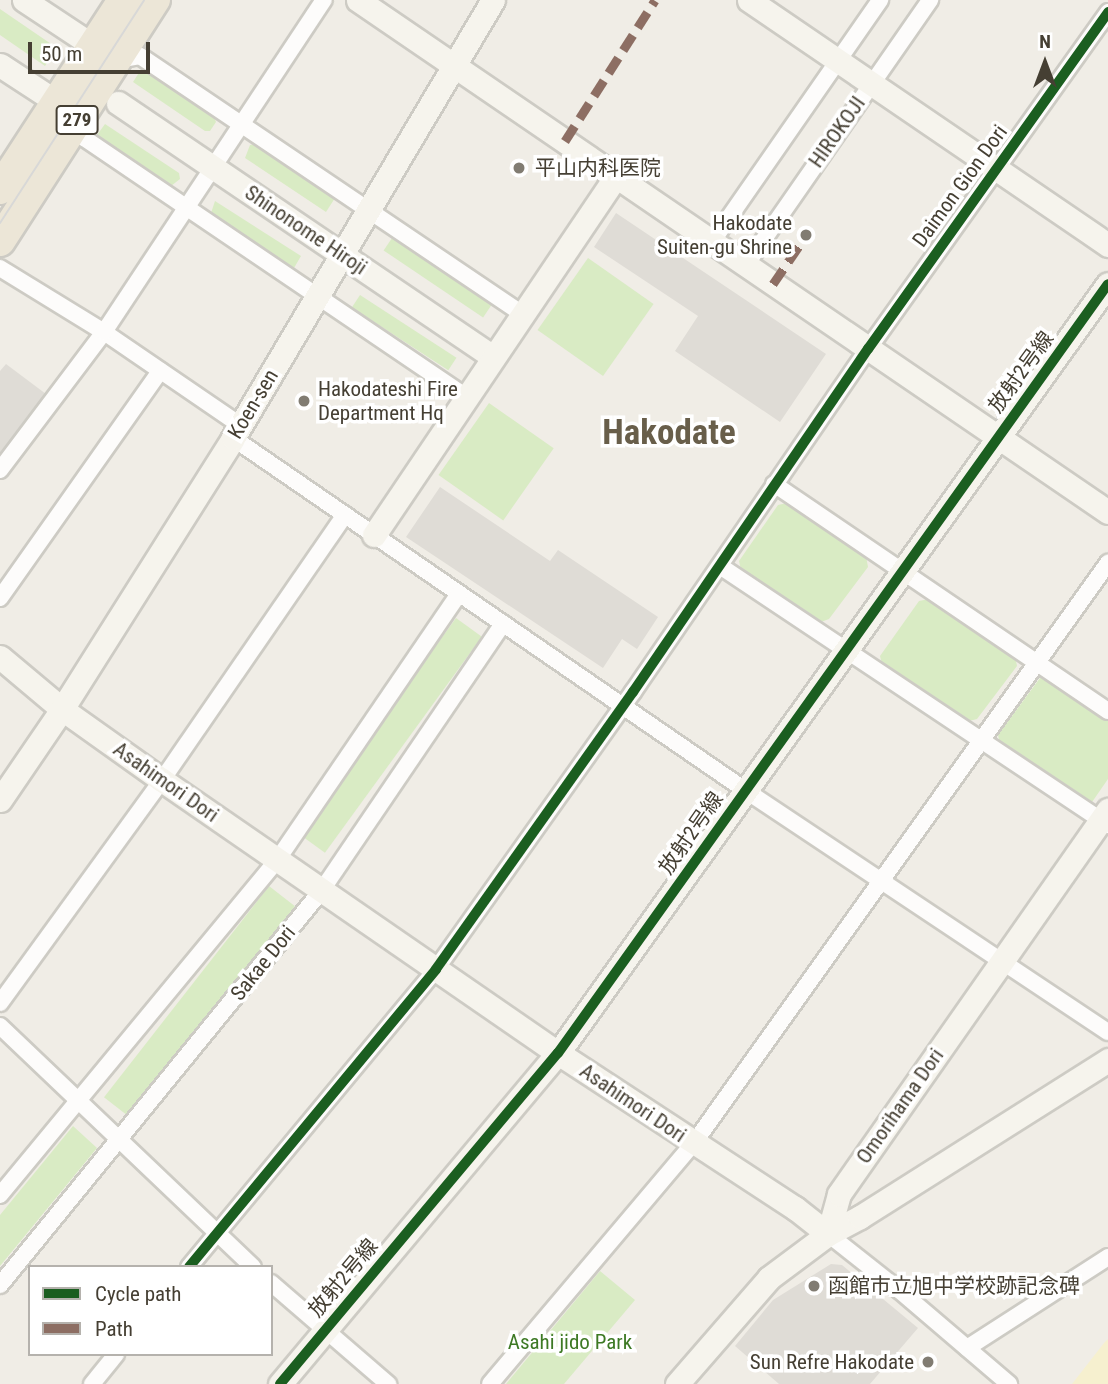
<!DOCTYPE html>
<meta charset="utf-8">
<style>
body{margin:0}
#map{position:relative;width:1108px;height:1384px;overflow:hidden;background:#f0ede6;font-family:"Roboto Condensed","Noto Sans JP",sans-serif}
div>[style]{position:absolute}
.green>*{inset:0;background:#d9ebc4;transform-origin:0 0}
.sand>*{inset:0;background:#f6f0cf}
.parking>*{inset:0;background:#dfdcd6}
.roads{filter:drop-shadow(2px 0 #cdcbc4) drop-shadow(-2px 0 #cdcbc4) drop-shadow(0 2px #cdcbc4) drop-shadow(0 -2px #cdcbc4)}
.street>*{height:16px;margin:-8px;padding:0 8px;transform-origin:8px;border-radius:8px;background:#fdfcfb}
.secondary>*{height:23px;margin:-11.5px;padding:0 11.5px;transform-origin:11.5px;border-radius:11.5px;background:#f6f4ed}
.highway>*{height:30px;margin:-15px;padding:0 15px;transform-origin:15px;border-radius:15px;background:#ece6d7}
.tram>*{height:2px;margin:-1px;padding:0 1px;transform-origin:1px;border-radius:1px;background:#d8d8d7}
.quiet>*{height:9px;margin-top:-4.5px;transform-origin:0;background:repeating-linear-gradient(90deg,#8d6e63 0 18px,transparent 0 27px)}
.cycleway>*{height:10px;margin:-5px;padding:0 5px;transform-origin:5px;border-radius:5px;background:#1b5e20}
.dots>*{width:19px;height:19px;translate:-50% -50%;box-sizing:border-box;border:4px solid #fff;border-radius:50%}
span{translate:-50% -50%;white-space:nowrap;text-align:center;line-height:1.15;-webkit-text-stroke:7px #fff;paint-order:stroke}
.shield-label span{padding:2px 5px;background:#fff;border:2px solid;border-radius:5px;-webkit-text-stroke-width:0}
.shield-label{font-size:19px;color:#453f33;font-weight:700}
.street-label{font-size:21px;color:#453f33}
.poi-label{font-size:21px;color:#453f33}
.left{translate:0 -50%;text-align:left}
.right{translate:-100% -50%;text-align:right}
.park-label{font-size:21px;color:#3d7924}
.town-label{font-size:35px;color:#685e4a;font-weight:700}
.legend{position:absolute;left:28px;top:1265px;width:245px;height:91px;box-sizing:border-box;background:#fff;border:2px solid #b5b2ad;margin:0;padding:9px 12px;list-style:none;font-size:21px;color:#453f33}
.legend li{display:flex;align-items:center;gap:14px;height:35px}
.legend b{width:35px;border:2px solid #b5b2ad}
.north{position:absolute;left:1010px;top:28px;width:70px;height:70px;-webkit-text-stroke:5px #fff;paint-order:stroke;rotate:0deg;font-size:19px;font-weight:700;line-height:28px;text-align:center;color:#453f33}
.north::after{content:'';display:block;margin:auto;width:24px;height:32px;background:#453f33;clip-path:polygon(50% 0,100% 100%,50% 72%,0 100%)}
.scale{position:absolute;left:28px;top:42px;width:122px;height:32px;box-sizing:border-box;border:4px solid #453f33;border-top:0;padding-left:9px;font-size:21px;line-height:24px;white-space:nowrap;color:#453f33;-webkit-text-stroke:5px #fff;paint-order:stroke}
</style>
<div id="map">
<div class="green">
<i style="clip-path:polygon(0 9px,57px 48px,45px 66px,0 35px)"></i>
<i style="clip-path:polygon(142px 68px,214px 117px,216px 122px,210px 131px,205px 131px,133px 82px)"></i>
<i style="clip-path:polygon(105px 124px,179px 173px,180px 179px,171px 186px,97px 135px)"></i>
<i style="clip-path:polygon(255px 144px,335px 198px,326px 212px,245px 158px,250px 145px)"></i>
<i style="clip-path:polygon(215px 201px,301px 256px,294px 268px,211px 213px)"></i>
<i style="left:392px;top:238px;width:120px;height:15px;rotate:34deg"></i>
<i style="left:588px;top:258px;width:80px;height:88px;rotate:35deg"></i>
<i style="left:360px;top:295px;width:115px;height:15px;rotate:33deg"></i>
<i style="left:489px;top:403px;width:79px;height:88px;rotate:35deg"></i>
<i style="clip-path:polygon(787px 503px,866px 556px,868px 567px,829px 619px,821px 622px,741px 570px,739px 561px,778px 505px)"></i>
<i style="clip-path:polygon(929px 599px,1015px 656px,1017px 666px,977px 719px,969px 721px,882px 664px,880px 656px,919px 601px)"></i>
<i style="left:456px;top:618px;width:32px;height:267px;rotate:36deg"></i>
<i style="clip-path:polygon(1040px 678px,1047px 678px,1108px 720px,1108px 779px,1090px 805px,1000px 744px,998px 735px)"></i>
<i style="left:269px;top:886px;width:33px;height:268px;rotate:38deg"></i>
<i style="clip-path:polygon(73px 1126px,97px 1148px,0 1266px,0 1215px)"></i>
<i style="clip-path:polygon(600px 1271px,635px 1300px,564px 1384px,506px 1384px)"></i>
</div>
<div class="sand">
<i style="clip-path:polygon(1108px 1339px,1108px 1384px,1072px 1384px,1104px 1343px)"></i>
</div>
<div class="parking">
<i style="clip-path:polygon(616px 213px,826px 354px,780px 422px,675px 351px,698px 316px,594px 247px)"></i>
<i style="clip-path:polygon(6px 364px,46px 394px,0 456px,0 371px)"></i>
<i style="clip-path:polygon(440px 487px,550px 561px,558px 550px,658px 617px,637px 649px,622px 639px,603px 668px,406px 537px)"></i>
<i style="clip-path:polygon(831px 1264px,842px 1265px,918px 1328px,870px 1384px,779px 1384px,735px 1346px,773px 1300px)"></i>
</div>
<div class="roads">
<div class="street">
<i style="left:117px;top:60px;width:23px;rotate:-10deg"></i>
<i style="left:140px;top:56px;width:462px;rotate:34deg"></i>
<i style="left:78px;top:119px;width:20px;rotate:72deg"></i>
<i style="left:84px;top:138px;width:462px;rotate:34.1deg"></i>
<i style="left:712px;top:242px;width:295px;rotate:-55.2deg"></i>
<i style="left:746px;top:265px;width:323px;rotate:-55.2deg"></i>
<i style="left:0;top:268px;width:122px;rotate:31.6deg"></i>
<i style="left:104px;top:332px;width:165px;rotate:34.4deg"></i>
<i style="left:233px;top:438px;width:621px;rotate:34.51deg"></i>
<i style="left:745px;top:790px;width:436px;rotate:33.7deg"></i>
<i style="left:0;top:470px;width:173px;rotate:-53deg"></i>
<i style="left:104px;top:332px;width:398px;rotate:-56.5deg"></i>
<i style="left:774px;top:484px;width:404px;rotate:34.2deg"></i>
<i style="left:720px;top:566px;width:467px;rotate:33.7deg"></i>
<i style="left:0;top:598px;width:278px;rotate:-54.8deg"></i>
<i style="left:0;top:1003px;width:276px;rotate:-54deg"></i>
<i style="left:162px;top:780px;width:322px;rotate:-55.4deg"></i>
<i style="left:0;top:1026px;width:349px;rotate:43.6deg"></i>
<i style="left:0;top:1195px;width:436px;rotate:-50.4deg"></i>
<i style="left:278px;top:859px;width:321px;rotate:-55.7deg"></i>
<i style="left:828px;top:1234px;width:90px;rotate:38.3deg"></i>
<i style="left:899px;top:1290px;width:145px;rotate:40.5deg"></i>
<i style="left:189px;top:1267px;width:387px;rotate:-50.3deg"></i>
<i style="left:436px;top:969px;width:340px;rotate:-54.6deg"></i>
<i style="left:633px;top:692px;width:416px;rotate:-55.6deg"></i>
<i style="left:868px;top:349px;width:414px;rotate:-54.5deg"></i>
<i style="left:271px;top:1283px;width:155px;rotate:40.8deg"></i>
<i style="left:0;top:1285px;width:510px;rotate:-50.81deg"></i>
<i style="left:322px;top:890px;width:322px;rotate:-55.8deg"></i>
<i style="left:967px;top:1348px;width:168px;rotate:-32.8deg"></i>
<i style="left:92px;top:1384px;width:38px;rotate:-51deg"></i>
<i style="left:490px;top:1384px;width:316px;rotate:-49.8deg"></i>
<i style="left:694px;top:1143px;width:713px;rotate:-54.48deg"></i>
</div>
<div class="secondary">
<i style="left:24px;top:0;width:96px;rotate:33.5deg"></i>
<i style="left:358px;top:0;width:908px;rotate:34.32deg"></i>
<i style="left:749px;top:0;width:435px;rotate:34.3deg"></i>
<i style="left:0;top:65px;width:82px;rotate:33.1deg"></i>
<i style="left:118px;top:103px;width:453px;rotate:34.1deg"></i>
<i style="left:374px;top:535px;width:433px;rotate:-56deg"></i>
<i style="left:0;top:657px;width:81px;rotate:40deg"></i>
<i style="left:62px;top:709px;width:123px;rotate:35.4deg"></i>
<i style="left:162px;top:780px;width:481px;rotate:34.6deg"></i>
<i style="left:558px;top:1053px;width:283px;rotate:33.2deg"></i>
<i style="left:795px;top:1208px;width:42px;rotate:38.2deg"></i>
<i style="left:828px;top:1234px;width:36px;rotate:-28deg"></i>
<i style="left:860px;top:1217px;width:294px;rotate:-32.3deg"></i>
<i style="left:0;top:800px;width:110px;rotate:-55.7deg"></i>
<i style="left:62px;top:709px;width:320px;rotate:-57.7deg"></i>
<i style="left:233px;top:438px;width:509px;rotate:-59.31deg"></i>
<i style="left:280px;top:1384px;width:432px;rotate:-50deg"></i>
<i style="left:558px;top:1053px;width:945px;rotate:-54.43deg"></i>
<i style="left:677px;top:1384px;width:140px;rotate:-49deg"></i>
<i style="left:769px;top:1278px;width:74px;rotate:-36.7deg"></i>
<i style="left:828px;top:1234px;width:41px;rotate:-74.6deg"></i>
<i style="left:839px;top:1194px;width:469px;rotate:-55deg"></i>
</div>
<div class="highway">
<i style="left:0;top:189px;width:225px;rotate:-56.9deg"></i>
<i style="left:0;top:241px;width:287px;rotate:-57.3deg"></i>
</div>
</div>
<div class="tram">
<i style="left:0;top:223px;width:265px;rotate:-57.1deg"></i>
</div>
<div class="quiet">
<i style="left:565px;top:141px;width:167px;rotate:-57.4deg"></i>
<i style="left:773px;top:284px;width:46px;rotate:-55.6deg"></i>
</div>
<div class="cycleway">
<i style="left:189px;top:1267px;width:387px;rotate:-50.3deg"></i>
<i style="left:436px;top:969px;width:340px;rotate:-54.6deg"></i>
<i style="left:633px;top:692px;width:416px;rotate:-55.6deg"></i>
<i style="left:868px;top:349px;width:414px;rotate:-54.5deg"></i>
<i style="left:280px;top:1384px;width:432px;rotate:-50deg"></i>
<i style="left:558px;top:1053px;width:945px;rotate:-54.43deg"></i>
</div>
<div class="dots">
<i style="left:519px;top:168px;background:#817c72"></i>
<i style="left:806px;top:235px;background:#817c72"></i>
<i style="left:304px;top:401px;background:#817c72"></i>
<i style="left:814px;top:1286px;background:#817c72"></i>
<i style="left:928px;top:1362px;background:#817c72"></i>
</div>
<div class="shield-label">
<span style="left:77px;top:120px">279</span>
</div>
<div class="street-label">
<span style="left:837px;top:132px;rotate:-55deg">HIROKOJI</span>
<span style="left:960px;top:186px;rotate:-54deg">Daimon Gion Dori</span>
<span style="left:306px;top:230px;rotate:34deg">Shinonome Hiroji</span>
<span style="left:1021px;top:372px;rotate:-54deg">放射2号線</span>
<span style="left:253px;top:404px;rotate:-59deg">Koen-sen</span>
<span style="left:166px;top:782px;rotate:35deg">Asahimori Dori</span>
<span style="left:691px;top:833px;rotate:-55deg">放射2号線</span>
<span style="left:263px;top:963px;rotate:-51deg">Sakae Dori</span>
<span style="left:633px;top:1103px;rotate:34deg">Asahimori Dori</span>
<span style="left:900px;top:1106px;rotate:-55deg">Omorihama Dori</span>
<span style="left:343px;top:1278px;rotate:-50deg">放射2号線</span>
</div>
<div class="poi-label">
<span class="left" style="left:535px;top:168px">平山内科医院</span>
<span class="right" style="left:792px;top:235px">Hakodate<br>Suiten-gu Shrine</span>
<span class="left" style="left:318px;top:401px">Hakodateshi Fire<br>Department Hq</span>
<span class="left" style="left:828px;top:1286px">函館市立旭中学校跡記念碑</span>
<span class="right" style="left:914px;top:1362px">Sun Refre Hakodate</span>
</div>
<div class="park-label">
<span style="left:570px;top:1342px">Asahi jido Park</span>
</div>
<div class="town-label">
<span style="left:669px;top:433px">Hakodate</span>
</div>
<ul class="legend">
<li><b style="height:9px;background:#1b5e20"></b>Cycle path</li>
<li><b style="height:9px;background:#8d6e63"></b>Path</li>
</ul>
<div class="north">N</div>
<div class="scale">50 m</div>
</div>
